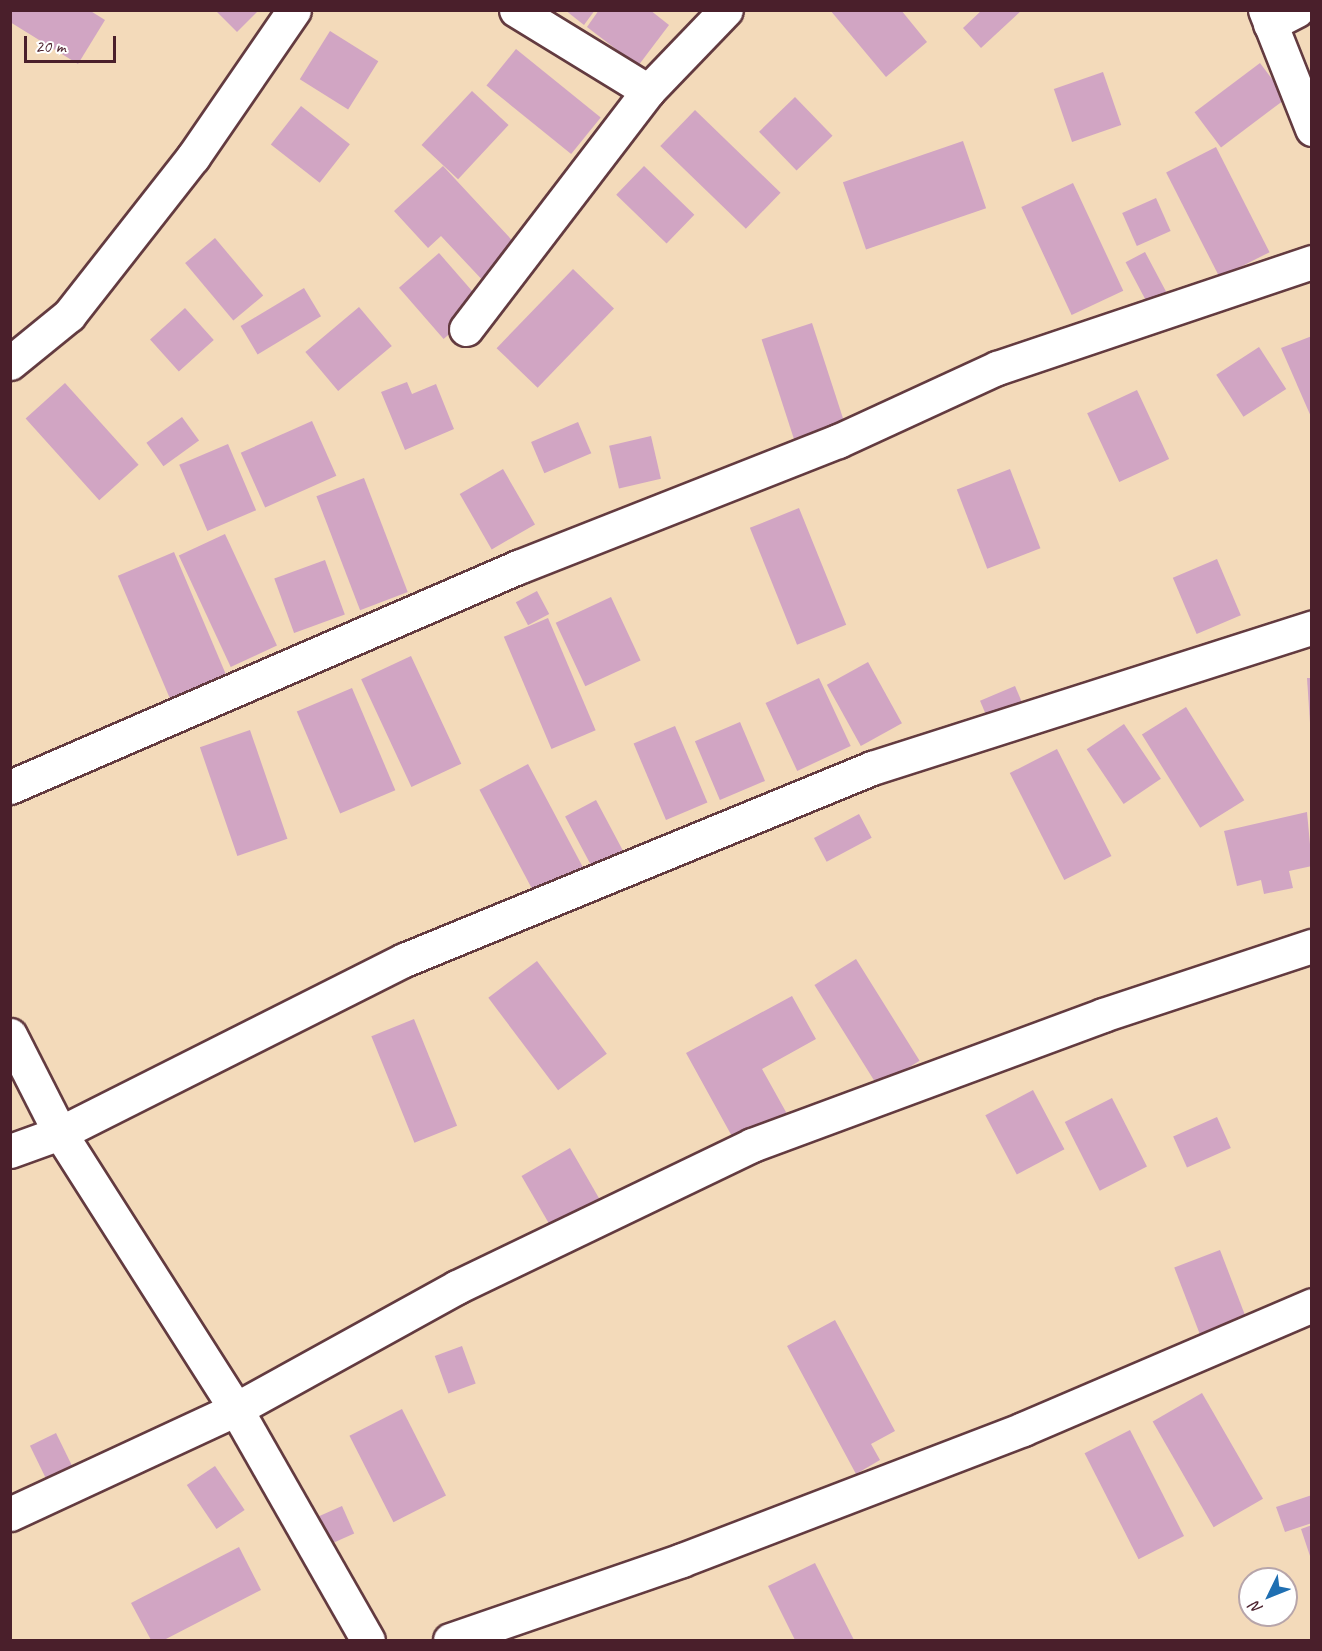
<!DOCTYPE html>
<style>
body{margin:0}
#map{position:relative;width:1322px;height:1651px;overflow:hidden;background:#f3daba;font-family:Caveat,sans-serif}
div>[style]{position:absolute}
.building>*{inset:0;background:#d1a5c3;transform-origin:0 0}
.roads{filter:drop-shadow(2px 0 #633b40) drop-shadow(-2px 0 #633b40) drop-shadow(0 2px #633b40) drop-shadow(0 -2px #633b40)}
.street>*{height:33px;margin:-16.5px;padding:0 16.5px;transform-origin:16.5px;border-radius:16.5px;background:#fff}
span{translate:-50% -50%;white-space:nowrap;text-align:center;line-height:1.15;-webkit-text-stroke:4.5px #fff;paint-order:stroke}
.frame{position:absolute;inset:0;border:12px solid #4a1f2b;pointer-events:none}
.north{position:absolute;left:1238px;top:1567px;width:60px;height:60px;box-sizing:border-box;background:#fff;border:2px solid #b7a5aa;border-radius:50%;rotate:227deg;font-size:16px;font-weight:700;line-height:24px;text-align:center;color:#4a1f2b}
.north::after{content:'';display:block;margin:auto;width:21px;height:27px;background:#1f6fb2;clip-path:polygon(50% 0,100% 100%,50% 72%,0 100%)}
.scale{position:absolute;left:24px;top:36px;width:92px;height:27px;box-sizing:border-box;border:3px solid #4a1f2b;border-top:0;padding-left:8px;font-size:18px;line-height:21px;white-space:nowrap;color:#4a1f2b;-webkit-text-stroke:4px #fff;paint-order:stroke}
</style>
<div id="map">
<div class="building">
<i style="clip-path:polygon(10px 10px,89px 10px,105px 20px,78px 64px,10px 22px)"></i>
<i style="clip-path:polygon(215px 10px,259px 10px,237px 32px)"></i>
<i style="clip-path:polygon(565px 10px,595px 10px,584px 25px)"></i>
<i style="clip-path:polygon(599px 10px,650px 10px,669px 25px,638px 66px,587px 27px)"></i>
<i style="clip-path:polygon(830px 10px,901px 10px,927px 42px,886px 77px)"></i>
<i style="clip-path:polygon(982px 10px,1022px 10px,981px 48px,963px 28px)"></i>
<i style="left:330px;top:31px;width:57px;height:57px;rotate:32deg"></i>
<i style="left:516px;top:49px;width:109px;height:47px;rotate:39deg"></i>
<i style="left:1260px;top:63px;width:44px;height:82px;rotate:53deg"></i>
<i style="left:1103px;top:72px;width:56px;height:52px;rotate:71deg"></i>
<i style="left:472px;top:91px;width:50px;height:74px;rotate:43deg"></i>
<i style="left:795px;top:97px;width:54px;height:50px;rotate:46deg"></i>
<i style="left:301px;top:106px;width:62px;height:49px;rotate:38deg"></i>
<i style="left:695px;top:110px;width:119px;height:50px;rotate:44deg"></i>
<i style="left:963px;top:141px;width:71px;height:127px;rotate:71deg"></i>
<i style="left:1216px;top:147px;width:118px;height:56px;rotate:63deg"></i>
<i style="clip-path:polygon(443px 166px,523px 252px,487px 285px,441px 236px,428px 248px,394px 211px)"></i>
<i style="left:644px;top:166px;width:70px;height:40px;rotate:44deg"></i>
<i style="left:1073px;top:183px;width:119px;height:57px;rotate:65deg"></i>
<i style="left:1156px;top:198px;width:36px;height:37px;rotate:66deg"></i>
<i style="left:215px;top:238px;width:75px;height:39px;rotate:50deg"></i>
<i style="left:1145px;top:252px;width:53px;height:22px;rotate:62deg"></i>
<i style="left:439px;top:253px;width:68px;height:53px;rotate:49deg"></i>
<i style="left:573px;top:269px;width:57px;height:110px;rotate:44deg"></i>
<i style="left:304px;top:288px;width:33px;height:74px;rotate:59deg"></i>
<i style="left:359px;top:307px;width:51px;height:70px;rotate:50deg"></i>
<i style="left:185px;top:308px;width:43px;height:47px;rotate:48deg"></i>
<i style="left:812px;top:323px;width:111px;height:53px;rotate:72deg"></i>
<i style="clip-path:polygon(1312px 336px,1312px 419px,1281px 348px)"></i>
<i style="left:1259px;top:347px;width:50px;height:51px;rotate:57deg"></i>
<i style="clip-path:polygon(407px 382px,412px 394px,436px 384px,454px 429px,405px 450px,381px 392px)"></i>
<i style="left:65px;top:383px;width:110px;height:53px;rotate:48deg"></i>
<i style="left:1137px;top:390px;width:76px;height:55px;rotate:65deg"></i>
<i style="left:182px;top:417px;width:29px;height:44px;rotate:54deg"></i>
<i style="left:312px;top:421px;width:60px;height:78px;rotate:66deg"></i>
<i style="left:578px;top:422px;width:34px;height:51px;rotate:67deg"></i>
<i style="left:651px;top:436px;width:44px;height:43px;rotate:77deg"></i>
<i style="left:228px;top:444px;width:72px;height:53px;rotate:67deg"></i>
<i style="left:503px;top:469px;width:64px;height:50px;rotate:60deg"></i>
<i style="left:1010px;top:469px;width:85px;height:57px;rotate:69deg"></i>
<i style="left:364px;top:478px;width:122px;height:51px;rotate:69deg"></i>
<i style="left:799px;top:508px;width:126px;height:53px;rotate:68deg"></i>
<i style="left:225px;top:534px;width:123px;height:51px;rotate:65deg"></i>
<i style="left:174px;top:552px;width:133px;height:61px;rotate:67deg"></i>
<i style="left:1217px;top:559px;width:61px;height:48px;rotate:67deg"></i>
<i style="left:325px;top:560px;width:58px;height:54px;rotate:70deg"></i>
<i style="left:537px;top:591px;width:26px;height:24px;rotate:62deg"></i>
<i style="left:611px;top:597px;width:70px;height:61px;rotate:65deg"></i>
<i style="left:548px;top:618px;width:122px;height:48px;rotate:67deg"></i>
<i style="left:411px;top:656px;width:119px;height:55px;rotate:65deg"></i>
<i style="left:868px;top:662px;width:70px;height:47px;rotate:61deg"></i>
<i style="left:819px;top:678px;width:75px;height:59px;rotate:65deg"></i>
<i style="clip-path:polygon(1307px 678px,1312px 678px,1312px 723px,1310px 723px)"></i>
<i style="left:1015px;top:686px;width:23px;height:38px;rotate:67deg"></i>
<i style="left:352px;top:688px;width:111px;height:60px;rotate:67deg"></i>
<i style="left:1186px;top:707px;width:110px;height:52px;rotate:58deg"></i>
<i style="left:740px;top:722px;width:64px;height:49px;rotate:67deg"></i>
<i style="left:1124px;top:724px;width:66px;height:45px;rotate:56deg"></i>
<i style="left:675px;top:726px;width:83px;height:45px;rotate:67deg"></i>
<i style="left:250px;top:730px;width:115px;height:53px;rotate:71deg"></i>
<i style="left:1057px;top:749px;width:120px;height:53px;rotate:63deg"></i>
<i style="left:528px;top:764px;width:119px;height:55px;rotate:62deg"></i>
<i style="left:596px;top:800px;width:64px;height:35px;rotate:62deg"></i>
<i style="clip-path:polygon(1307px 812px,1312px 866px,1289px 871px,1293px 888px,1264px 894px,1261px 880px,1237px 886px,1224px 831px)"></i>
<i style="left:859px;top:814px;width:27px;height:51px;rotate:62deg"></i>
<i style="left:856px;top:959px;width:120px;height:49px;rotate:58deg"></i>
<i style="left:537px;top:961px;width:116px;height:61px;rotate:53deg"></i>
<i style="clip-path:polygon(792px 996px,816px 1039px,762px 1069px,791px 1121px,739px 1149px,686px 1053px)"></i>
<i style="left:414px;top:1019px;width:115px;height:46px;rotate:68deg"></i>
<i style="left:1033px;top:1090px;width:67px;height:54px;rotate:62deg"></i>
<i style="left:1112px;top:1098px;width:77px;height:53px;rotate:63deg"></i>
<i style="left:1217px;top:1117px;width:34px;height:48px;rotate:66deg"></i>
<i style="left:570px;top:1148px;width:69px;height:56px;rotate:60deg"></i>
<i style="left:1220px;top:1250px;width:71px;height:49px;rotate:69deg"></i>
<i style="clip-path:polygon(835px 1320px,895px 1431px,871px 1444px,880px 1460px,856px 1474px,787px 1346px)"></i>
<i style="left:462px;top:1346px;width:40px;height:29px;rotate:70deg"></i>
<i style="left:1202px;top:1393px;width:122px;height:57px;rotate:60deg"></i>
<i style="left:402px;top:1409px;width:97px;height:59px;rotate:63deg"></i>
<i style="left:1130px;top:1430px;width:119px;height:51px;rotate:63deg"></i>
<i style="left:56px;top:1433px;width:46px;height:29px;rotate:64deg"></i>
<i style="left:215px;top:1466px;width:53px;height:34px;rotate:56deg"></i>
<i style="clip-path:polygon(1312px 1495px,1312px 1523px,1285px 1532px,1276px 1507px)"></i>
<i style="left:342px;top:1506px;width:30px;height:32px;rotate:66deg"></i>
<i style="clip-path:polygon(1312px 1525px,1312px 1559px,1311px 1559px,1301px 1529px)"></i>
<i style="clip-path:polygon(239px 1547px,261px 1590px,164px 1640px,151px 1640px,131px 1603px)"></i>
<i style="clip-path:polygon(815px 1563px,854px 1640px,795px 1640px,768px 1586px)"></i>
</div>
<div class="roads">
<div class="street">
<i style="left:516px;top:10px;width:155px;rotate:31.5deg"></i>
<i style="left:1265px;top:10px;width:128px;rotate:68.4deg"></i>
<i style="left:1270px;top:24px;width:30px;rotate:-27deg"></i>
<i style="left:466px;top:329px;width:300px;rotate:-52.6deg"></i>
<i style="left:648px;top:91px;width:112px;rotate:-46.1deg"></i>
<i style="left:10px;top:363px;width:76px;rotate:-39.1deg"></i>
<i style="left:69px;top:315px;width:201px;rotate:-51.9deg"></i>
<i style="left:193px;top:157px;width:178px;rotate:-55.5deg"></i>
<i style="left:10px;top:787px;width:554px;rotate:-23.42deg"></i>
<i style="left:518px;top:567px;width:344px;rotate:-21.5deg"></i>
<i style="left:838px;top:441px;width:175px;rotate:-24.7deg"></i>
<i style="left:997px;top:368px;width:332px;rotate:-18.6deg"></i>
<i style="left:10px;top:1035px;width:110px;rotate:63deg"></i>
<i style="left:60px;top:1133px;width:327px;rotate:57.5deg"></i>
<i style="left:236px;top:1409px;width:266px;rotate:60.3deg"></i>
<i style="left:10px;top:1151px;width:53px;rotate:-19.8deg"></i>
<i style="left:60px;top:1133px;width:385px;rotate:-26.7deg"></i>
<i style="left:404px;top:960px;width:506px;rotate:-22.31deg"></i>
<i style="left:872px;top:768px;width:462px;rotate:-17.7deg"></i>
<i style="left:10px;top:1514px;width:249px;rotate:-24.9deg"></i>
<i style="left:236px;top:1409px;width:252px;rotate:-28.9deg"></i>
<i style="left:457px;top:1287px;width:327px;rotate:-25.7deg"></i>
<i style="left:752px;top:1145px;width:374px;rotate:-20.3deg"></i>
<i style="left:1103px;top:1015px;width:220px;rotate:-18.3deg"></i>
<i style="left:450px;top:1640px;width:245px;rotate:-19deg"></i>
<i style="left:682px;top:1560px;width:365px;rotate:-21deg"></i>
<i style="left:1023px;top:1429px;width:314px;rotate:-23.2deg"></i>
</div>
</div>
<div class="frame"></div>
<div class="north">N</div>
<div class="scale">20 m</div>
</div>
